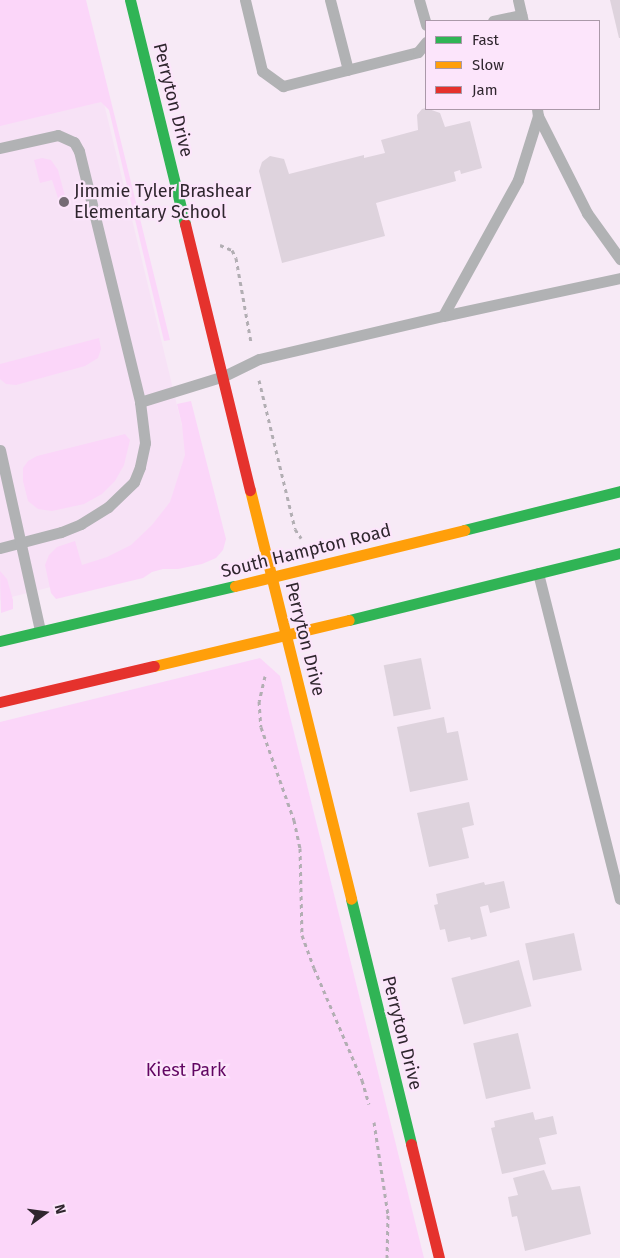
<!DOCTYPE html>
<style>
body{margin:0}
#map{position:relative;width:620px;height:1258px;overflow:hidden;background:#f7eaf6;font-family:"Fira Sans",sans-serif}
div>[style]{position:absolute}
.built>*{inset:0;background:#f7e2f6}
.green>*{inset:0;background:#fbd6f9}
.building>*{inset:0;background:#ded3dd;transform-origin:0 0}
.path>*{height:3px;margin-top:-1.5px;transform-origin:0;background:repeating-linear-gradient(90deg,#b2aeb3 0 4px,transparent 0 8px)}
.lane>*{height:11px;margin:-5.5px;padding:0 5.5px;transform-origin:5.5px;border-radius:5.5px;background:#b1b2b4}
.fast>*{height:11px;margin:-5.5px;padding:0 5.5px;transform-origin:5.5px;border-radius:5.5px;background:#30b455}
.slow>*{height:11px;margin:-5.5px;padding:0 5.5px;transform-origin:5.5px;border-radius:5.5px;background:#ff9f0a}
.jam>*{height:11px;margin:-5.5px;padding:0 5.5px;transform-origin:5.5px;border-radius:5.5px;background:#e5322d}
.dots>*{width:14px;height:14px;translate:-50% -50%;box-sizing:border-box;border:2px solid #fce5fb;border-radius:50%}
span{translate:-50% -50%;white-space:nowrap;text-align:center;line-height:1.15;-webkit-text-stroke:4.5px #fce5fb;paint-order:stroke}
.street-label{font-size:18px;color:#2f262e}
.poi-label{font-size:18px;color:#2f262e}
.left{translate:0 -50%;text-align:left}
.park-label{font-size:18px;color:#610662}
.legend{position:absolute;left:425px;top:20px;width:175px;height:90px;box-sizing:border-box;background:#fce5fb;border:1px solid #aa99a9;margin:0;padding:6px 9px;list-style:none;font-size:15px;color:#2f262e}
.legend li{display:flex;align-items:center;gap:10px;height:25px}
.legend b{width:25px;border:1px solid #aa99a9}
.north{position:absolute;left:20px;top:1188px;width:50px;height:50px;-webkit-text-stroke:4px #fce5fb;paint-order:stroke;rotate:76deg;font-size:14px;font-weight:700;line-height:20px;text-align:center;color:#2f262e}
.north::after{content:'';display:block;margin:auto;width:18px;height:22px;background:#2f262e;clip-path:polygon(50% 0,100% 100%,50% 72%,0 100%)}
</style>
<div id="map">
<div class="built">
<i style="clip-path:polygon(0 0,79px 0,211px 546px,0 600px)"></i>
</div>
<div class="green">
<i style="clip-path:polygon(0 0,86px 0,170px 340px,164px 341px,109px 110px,101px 102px,0 126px)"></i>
<i style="clip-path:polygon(42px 158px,51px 160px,58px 170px,65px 196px,63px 199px,58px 198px,52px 180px,40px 183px,34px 160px)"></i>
<i style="clip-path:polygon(99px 338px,101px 349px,98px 358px,85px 366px,16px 385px,6px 384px,0 379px,0 364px)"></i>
<i style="clip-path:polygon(191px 401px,226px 539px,223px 550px,216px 558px,202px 564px,178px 569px,163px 569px,152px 572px,143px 578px,56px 599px,51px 593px,45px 565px,49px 555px,57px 547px,75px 541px,82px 565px,107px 557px,131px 545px,152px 525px,170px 502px,185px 455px,182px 425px,177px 404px)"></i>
<i style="clip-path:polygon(125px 434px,130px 440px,124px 465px,115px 481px,102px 494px,84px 504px,52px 511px,38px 509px,28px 501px,23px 481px,23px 468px,28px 461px,37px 456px)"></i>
<i style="clip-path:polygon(0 571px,7px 579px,13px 600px,13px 609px,1px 613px)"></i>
<i style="clip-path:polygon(260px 658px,280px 676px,424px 1258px,0 1258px,0 722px)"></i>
</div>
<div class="building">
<i style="clip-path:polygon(610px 0,620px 0,620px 38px,619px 38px)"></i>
<i style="clip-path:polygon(426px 108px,440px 113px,445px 127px,470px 121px,482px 168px,461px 174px,460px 170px,454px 172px,456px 181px,376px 203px,385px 236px,282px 263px,259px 171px,262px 162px,270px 156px,284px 159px,289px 174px,364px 155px,364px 158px,385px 153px,381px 140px,418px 130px,417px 115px,422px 109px)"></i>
<i style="left:421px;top:658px;width:52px;height:38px;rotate:79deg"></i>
<i style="clip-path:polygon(444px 717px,447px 733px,458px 731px,468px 780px,410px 792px,397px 727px)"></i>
<i style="clip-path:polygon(469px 802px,474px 825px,462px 828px,469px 858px,429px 867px,417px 813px)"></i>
<i style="clip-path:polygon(504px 881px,510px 908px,490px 913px,488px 905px,480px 907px,487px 936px,471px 940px,470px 937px,448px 942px,445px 929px,440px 930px,434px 905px,438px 904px,436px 894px,484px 882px,485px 885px)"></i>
<i style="left:574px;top:933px;width:38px;height:50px;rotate:78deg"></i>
<i style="left:519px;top:960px;width:48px;height:70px;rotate:75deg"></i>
<i style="left:518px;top:1033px;width:57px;height:46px;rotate:77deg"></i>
<i style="clip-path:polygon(533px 1112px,535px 1120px,553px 1116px,557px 1134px,539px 1138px,546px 1164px,502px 1174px,491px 1128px,495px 1127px,494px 1121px)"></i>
<i style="clip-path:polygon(544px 1170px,552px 1190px,580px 1186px,591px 1234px,525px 1251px,517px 1216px,512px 1217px,508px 1197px,518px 1195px,513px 1178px)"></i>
</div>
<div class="path">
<i style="left:220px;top:245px;width:13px;rotate:23deg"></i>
<i style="left:232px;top:250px;width:9px;rotate:63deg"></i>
<i style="left:236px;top:258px;width:85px;rotate:79.9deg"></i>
<i style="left:259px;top:380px;width:153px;rotate:76.4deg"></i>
<i style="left:295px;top:529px;width:11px;rotate:56deg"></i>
<i style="left:265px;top:676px;width:26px;rotate:103deg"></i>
<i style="left:259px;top:701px;width:26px;rotate:86deg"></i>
<i style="left:261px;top:727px;width:99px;rotate:70.5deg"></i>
<i style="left:294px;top:820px;width:29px;rotate:78deg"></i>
<i style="left:300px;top:848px;width:87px;rotate:88.7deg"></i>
<i style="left:302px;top:935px;width:35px;rotate:70deg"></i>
<i style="left:314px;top:968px;width:122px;rotate:66.8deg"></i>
<i style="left:362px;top:1080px;width:25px;rotate:74deg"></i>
<i style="left:374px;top:1122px;width:94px;rotate:81.4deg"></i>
<i style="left:388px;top:1215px;width:43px;rotate:91.3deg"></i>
</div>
<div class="lane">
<i style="left:245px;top:0;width:73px;rotate:76.5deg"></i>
<i style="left:262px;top:71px;width:26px;rotate:36deg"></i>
<i style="left:283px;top:86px;width:139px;rotate:-14.1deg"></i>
<i style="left:418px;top:52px;width:13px;rotate:-51deg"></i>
<i style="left:330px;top:0;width:72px;rotate:75.6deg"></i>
<i style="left:419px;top:0;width:26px;rotate:74deg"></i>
<i style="left:518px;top:0;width:22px;rotate:77deg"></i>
<i style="left:493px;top:21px;width:29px;rotate:-12deg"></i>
<i style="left:537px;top:109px;width:7px;rotate:82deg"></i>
<i style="left:538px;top:116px;width:67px;rotate:107.4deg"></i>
<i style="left:518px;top:180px;width:155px;rotate:118.9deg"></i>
<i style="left:443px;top:316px;width:181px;rotate:-12.1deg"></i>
<i style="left:538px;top:116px;width:109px;rotate:63.2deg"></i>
<i style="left:587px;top:213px;width:57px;rotate:54.3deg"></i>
<i style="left:0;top:148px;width:59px;rotate:-12.6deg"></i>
<i style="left:58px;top:135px;width:17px;rotate:24deg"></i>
<i style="left:74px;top:142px;width:10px;rotate:61deg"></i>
<i style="left:79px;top:151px;width:258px;rotate:76.3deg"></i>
<i style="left:140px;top:402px;width:41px;rotate:83deg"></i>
<i style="left:145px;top:443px;width:25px;rotate:102deg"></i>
<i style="left:140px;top:467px;width:16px;rotate:112deg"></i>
<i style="left:134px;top:482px;width:36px;rotate:136deg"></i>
<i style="left:108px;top:507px;width:32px;rotate:148deg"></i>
<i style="left:81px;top:524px;width:22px;rotate:158deg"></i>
<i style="left:61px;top:532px;width:63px;rotate:165.3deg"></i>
<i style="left:140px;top:402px;width:88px;rotate:-17.2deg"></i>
<i style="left:224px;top:376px;width:39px;rotate:-26deg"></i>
<i style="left:259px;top:359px;width:189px;rotate:-13.2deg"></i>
<i style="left:0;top:450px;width:185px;rotate:77.5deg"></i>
<i style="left:538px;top:573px;width:336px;rotate:75.9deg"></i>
</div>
<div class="fast">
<i style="left:130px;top:0;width:231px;rotate:76.2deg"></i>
<i style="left:464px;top:530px;width:161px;rotate:-14deg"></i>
<i style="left:349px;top:620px;width:279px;rotate:-13.9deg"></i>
<i style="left:0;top:641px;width:241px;rotate:-13.2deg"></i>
<i style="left:351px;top:899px;width:252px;rotate:76.2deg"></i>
</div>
<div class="slow">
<i style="left:250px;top:490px;width:421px;rotate:76.1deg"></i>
<i style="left:235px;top:586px;width:236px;rotate:-13.7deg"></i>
<i style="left:154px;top:666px;width:200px;rotate:-13.3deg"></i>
</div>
<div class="jam">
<i style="left:185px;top:224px;width:274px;rotate:76.3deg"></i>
<i style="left:0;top:702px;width:158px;rotate:-13.2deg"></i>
<i style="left:411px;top:1144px;width:117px;rotate:76.2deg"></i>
</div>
<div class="dots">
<i style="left:64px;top:202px;background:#756b74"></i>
</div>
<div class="street-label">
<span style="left:173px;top:100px;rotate:76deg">Perryton Drive</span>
<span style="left:306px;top:551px;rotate:-14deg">South Hampton Road</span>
<span style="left:305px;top:639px;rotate:76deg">Perryton Drive</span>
<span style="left:402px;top:1033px;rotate:76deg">Perryton Drive</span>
</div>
<div class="poi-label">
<span class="left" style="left:74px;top:202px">Jimmie Tyler Brashear<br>Elementary School</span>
</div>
<div class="park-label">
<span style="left:186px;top:1070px">Kiest Park</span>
</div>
<ul class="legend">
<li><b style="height:6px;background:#30b455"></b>Fast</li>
<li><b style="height:6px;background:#ff9f0a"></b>Slow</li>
<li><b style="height:6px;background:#e5322d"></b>Jam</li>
</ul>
<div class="north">N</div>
</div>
